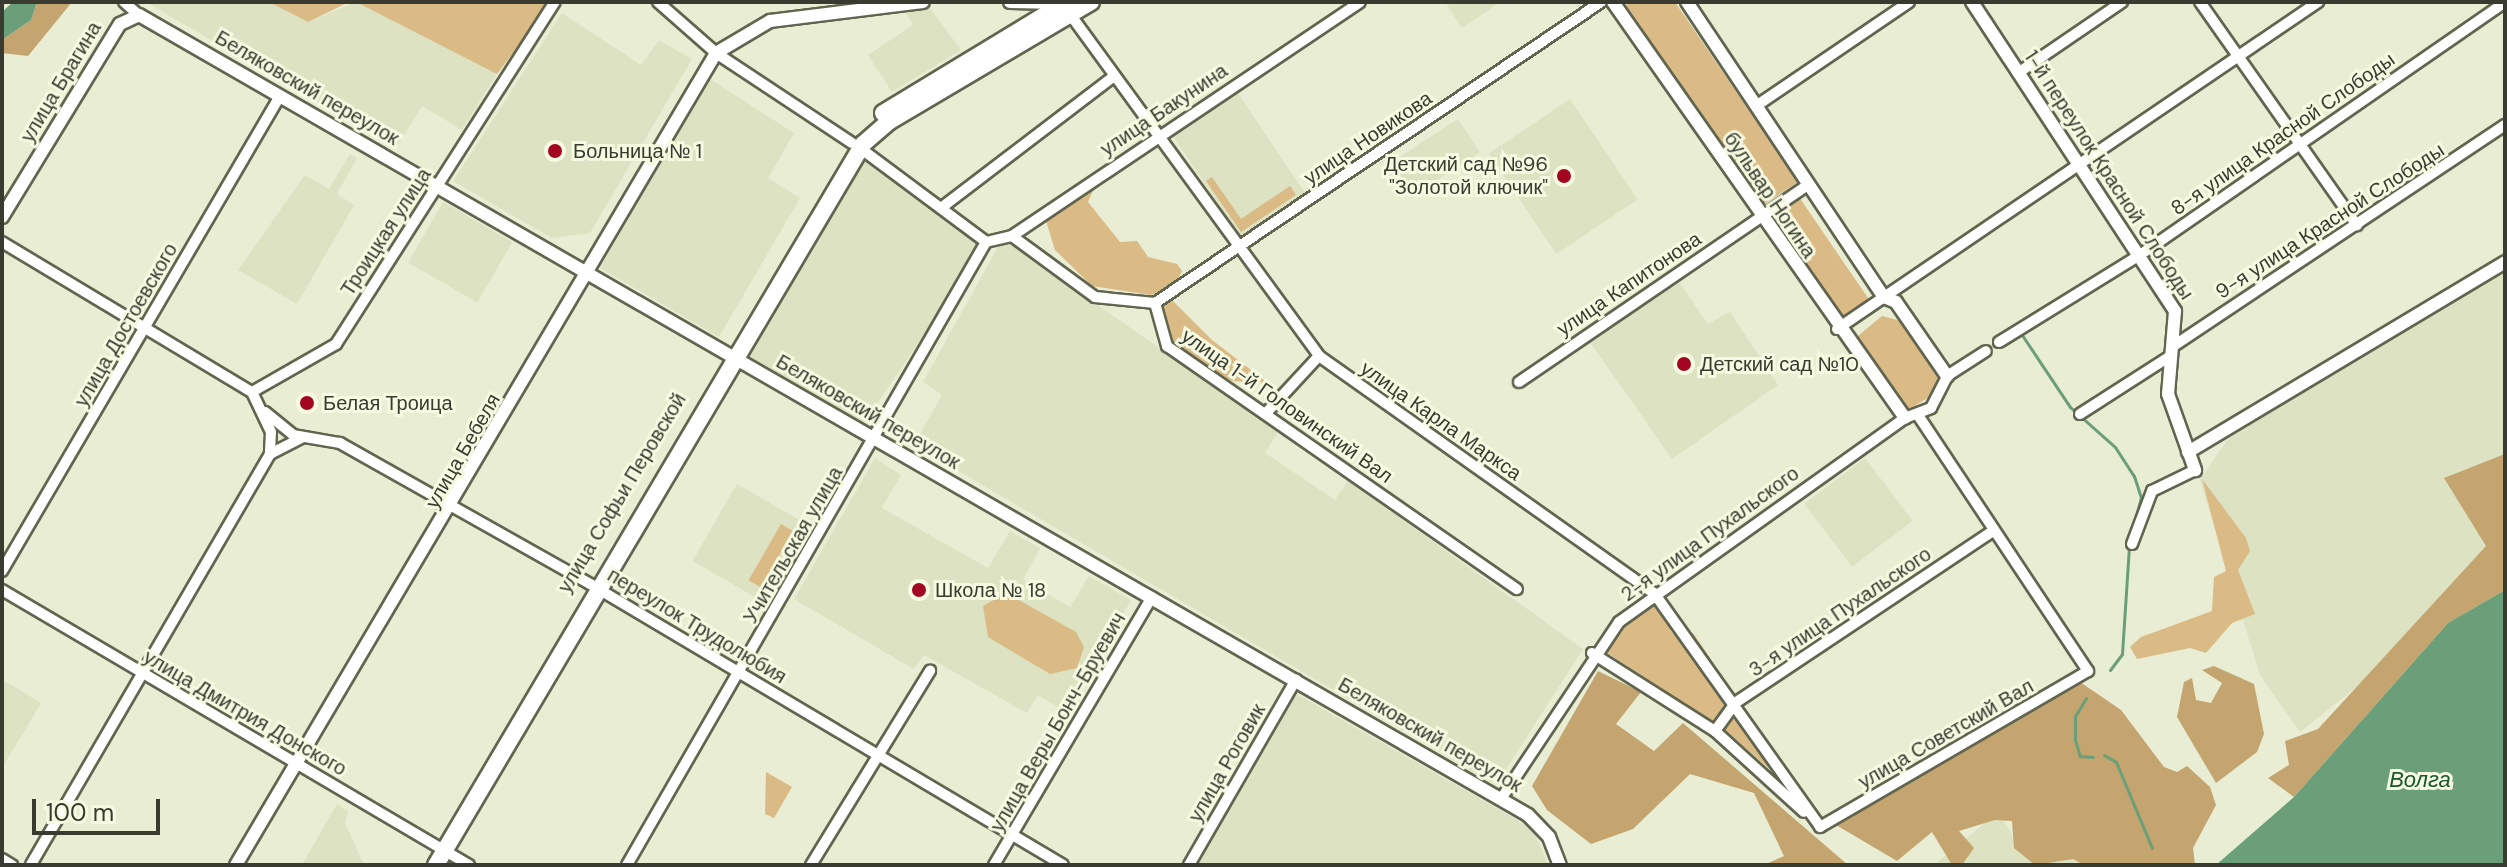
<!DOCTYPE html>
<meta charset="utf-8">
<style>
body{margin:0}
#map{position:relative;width:2507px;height:867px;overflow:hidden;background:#e8edd3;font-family:"DM Sans",sans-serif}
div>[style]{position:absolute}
.built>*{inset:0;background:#dde3c2;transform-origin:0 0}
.green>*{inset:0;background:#daba85;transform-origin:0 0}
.forest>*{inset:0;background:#c4a46f}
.water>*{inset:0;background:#6a9f7a}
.stream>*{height:3px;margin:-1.5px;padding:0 1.5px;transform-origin:1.5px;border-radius:1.5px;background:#6a9f7a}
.roads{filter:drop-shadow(2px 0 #61654f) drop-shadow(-2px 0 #61654f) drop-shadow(0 2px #61654f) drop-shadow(0 -2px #61654f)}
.minor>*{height:10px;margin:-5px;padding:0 5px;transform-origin:5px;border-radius:5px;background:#fff}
.tertiary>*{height:12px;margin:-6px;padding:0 6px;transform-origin:6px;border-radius:6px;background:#fff}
.primary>*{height:16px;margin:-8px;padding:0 8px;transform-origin:8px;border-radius:8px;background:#fff}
.dots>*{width:22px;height:22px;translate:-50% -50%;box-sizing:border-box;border:4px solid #f5fae1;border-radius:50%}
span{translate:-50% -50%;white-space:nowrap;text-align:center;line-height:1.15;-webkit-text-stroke:6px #f5fae1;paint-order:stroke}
.street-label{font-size:20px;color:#393b31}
.poi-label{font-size:20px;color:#393b31}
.left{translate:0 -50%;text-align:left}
.right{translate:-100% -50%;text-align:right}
.water-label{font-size:22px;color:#195732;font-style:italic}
.frame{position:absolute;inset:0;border:4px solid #393b31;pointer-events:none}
.scale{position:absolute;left:32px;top:799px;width:128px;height:36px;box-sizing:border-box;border:4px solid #393b31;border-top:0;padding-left:10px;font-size:24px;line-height:28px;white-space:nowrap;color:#393b31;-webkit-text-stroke:6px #f5fae1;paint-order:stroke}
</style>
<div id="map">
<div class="built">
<i style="clip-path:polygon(146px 2px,269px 2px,308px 22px,356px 2px,497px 74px,462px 130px,422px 106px,396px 148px)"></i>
<i style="clip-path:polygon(1445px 2px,1500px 2px,1462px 28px)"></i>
<i style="clip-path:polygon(930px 8px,961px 50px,892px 92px,868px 55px,913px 25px,906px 13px)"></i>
<i style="clip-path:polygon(562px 13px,641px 65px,659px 40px,692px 59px,590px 233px,552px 238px,453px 181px)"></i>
<i style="clip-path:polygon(708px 78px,794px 133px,768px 178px,800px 198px,719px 337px,600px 268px)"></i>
<i style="left:1235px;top:89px;width:125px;height:78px;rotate:56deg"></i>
<i style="left:1570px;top:99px;width:121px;height:98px;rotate:56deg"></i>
<i style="left:1458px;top:119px;width:40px;height:80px;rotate:57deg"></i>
<i style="clip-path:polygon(350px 154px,357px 158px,337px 194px,354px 205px,297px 304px,238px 270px,305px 175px,329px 189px)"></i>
<i style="left:863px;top:160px;width:148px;height:235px;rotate:34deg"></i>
<i style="left:443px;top:202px;width:80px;height:70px;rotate:30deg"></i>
<i style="clip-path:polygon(1003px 238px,1278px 432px,1265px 453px,1335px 500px,1348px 481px,1583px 649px,1496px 785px,914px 445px,942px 395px,923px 382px)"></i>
<i style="clip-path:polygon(2505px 268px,2505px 543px,2363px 682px,2300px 732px,2260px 675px,2200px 480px,2228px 439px)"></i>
<i style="clip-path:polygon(1679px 282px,1708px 324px,1730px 312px,1778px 385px,1672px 459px,1590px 342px)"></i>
<i style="clip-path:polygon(875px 458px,901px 475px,882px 508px,988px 568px,1010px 531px,1040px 548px,1023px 580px,1070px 607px,1089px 576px,1131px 600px,1067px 713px,1038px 695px,1027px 713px,924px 655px,914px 669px,794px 599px)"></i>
<i style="left:1865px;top:458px;width:79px;height:76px;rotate:53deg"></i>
<i style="left:737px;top:484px;width:76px;height:89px;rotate:30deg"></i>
<i style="clip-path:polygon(5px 681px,41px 703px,2px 768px,2px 686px)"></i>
<i style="clip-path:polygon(1295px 693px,1533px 829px,1548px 865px,1196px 865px)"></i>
<i style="clip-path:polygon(337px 804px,348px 811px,345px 823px,364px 865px,302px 865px)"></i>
<i style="clip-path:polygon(1998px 812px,2018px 844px,2125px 865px,1934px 865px)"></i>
</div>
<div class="green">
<i style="clip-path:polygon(269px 2px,349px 2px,308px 22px)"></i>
<i style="clip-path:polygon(356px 2px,551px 2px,497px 74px)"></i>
<i style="clip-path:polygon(1630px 2px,1675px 2px,1798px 182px,1764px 204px,1756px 199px,1624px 7px)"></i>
<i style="clip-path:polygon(1212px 177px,1241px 219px,1290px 186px,1296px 195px,1241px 232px,1206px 181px)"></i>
<i style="clip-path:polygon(1096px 184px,1088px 202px,1120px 242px,1137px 241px,1148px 257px,1177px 264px,1182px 271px,1174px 287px,1151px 295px,1092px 286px,1055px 250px,1046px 221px)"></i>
<i style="clip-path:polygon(1799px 197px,1868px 298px,1868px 308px,1846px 322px,1770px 217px)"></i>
<i style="clip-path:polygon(1169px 297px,1212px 340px,1268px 383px,1232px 381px,1179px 352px,1166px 337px,1159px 310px)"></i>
<i style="clip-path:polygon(1882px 316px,1901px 321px,1938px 372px,1935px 393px,1907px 411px,1853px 340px)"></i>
<i style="clip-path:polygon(2202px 479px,2246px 538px,2250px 551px,2238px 570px,2255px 614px,2232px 623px,2206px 653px,2190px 648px,2137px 659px,2130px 647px,2141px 637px,2212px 611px,2214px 577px,2226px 571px)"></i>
<i style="left:781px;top:524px;width:14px;height:65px;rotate:30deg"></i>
<i style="clip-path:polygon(1006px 593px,1076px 632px,1084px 647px,1077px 668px,1050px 674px,988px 637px,983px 606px)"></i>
<i style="clip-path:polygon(1654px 601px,1672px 633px,1693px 633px,1809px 804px,1730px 734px,1606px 652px,1607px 642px)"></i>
<i style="clip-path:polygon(766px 772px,792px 787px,774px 818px,765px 814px)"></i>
</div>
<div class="forest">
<i style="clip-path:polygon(37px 2px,72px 2px,28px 56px,2px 53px,2px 40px,31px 20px)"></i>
<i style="clip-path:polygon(2505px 454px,2505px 590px,2448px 623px,2294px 797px,2268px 778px,2289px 765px,2285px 741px,2318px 729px,2486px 546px,2444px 478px)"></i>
<i style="clip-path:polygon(2214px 666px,2254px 684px,2264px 734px,2257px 752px,2216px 783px,2177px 717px,2184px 682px,2192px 678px,2196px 700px,2211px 703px,2222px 683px,2202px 670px)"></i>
<i style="clip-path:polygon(1598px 671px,1641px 692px,1616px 724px,1654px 751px,1683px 723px,1848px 865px,1764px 865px,1784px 856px,1754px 793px,1690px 774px,1633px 829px,1591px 844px,1547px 810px,1532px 786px)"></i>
<i style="clip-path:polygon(2080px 682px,2121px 710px,2164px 767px,2177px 772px,2187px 766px,2210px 787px,2216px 805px,2193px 848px,2195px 865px,2084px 865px,2073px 859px,2035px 865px,2014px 848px,2012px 821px,1995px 820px,1959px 831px,1974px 848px,1962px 865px,1952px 865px,1932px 832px,1897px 861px,1836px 825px)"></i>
</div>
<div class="water">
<i style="clip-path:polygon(13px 2px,37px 2px,31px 20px,2px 40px,2px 12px)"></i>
<i style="clip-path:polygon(2505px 590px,2505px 865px,2216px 865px,2294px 797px,2448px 623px)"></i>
</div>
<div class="stream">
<i style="left:2022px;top:335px;width:87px;rotate:56.3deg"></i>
<i style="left:2070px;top:407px;width:60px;rotate:41.6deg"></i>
<i style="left:2115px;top:447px;width:35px;rotate:57deg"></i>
<i style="left:2134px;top:476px;width:22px;rotate:72deg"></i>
<i style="left:2141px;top:497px;width:40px;rotate:104.4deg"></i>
<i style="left:2110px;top:670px;width:20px;rotate:-53deg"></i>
<i style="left:2122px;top:654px;width:107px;rotate:-86.3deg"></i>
<i style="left:2086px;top:698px;width:21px;rotate:121deg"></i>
<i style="left:2075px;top:716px;width:24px;rotate:90deg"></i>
<i style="left:2075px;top:740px;width:17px;rotate:73deg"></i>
<i style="left:2080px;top:756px;width:13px;rotate:4deg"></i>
<i style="left:2104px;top:755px;width:14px;rotate:30deg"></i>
<i style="left:2116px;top:762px;width:93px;rotate:67.3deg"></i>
</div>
<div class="roads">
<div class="minor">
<i style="left:124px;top:2px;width:20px;rotate:41deg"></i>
<i style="left:658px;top:2px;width:77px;rotate:41.3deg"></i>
<i style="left:716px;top:53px;width:163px;rotate:33.5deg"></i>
<i style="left:2200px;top:2px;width:273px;rotate:54.9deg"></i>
<i style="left:1067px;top:10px;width:428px;rotate:53.9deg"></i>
<i style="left:1319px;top:356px;width:410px;rotate:35.3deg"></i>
<i style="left:1654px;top:593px;width:287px;rotate:54.6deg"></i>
<i style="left:2018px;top:73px;width:126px;rotate:-34.3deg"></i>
<i style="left:1756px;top:106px;width:185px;rotate:-34.2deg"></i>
<i style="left:860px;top:148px;width:157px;rotate:36.7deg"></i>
<i style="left:941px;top:208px;width:216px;rotate:-37.3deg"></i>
<i style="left:1012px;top:236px;width:103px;rotate:36.3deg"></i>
<i style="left:1095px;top:297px;width:60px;rotate:5.7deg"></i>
<i style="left:1155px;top:303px;width:45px;rotate:74.4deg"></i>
<i style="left:1167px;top:346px;width:426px;rotate:34.8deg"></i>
<i style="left:2px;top:242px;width:292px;rotate:31deg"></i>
<i style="left:252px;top:392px;width:44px;rotate:64.6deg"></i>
<i style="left:271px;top:432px;width:22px;rotate:93deg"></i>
<i style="left:270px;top:454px;width:475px;rotate:120.2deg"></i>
<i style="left:986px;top:242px;width:27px;rotate:-13deg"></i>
<i style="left:1012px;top:236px;width:419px;rotate:-33.9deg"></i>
<i style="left:1155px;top:303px;width:538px;rotate:-34.01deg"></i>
<i style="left:1837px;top:329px;width:582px;rotate:-34.21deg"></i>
<i style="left:1999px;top:342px;width:166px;rotate:-31.7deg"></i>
<i style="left:2140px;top:255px;width:444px;rotate:-34.7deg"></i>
<i style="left:2175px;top:345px;width:397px;rotate:-33.7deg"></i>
<i style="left:1519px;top:382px;width:351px;rotate:-34.3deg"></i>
<i style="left:252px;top:392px;width:97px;rotate:-29.7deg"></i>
<i style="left:336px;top:344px;width:406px;rotate:-57.4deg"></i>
<i style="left:1268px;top:411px;width:75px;rotate:-47.2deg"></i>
<i style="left:265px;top:412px;width:36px;rotate:39deg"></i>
<i style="left:293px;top:435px;width:48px;rotate:9.7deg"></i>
<i style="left:340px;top:443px;width:287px;rotate:29.4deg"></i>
<i style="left:590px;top:584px;width:550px;rotate:30.71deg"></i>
<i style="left:2080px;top:414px;width:109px;rotate:-32.7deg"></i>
<i style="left:270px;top:454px;width:36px;rotate:-27deg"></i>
<i style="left:2132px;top:544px;width:57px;rotate:-69.3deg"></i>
<i style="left:2152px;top:491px;width:48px;rotate:-26deg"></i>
<i style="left:2px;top:571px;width:550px;rotate:-59.66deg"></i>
<i style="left:2px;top:590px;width:542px;rotate:30.49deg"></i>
<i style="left:1592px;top:653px;width:146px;rotate:32.4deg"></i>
<i style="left:1715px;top:731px;width:120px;rotate:42.3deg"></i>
<i style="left:1715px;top:731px;width:34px;rotate:-54deg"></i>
<i style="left:1735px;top:703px;width:310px;rotate:-33.7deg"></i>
<i style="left:1501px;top:799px;width:213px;rotate:-56.3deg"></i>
<i style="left:1619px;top:622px;width:351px;rotate:-35.5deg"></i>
<i style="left:1905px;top:418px;width:28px;rotate:-21deg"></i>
<i style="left:1931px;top:408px;width:36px;rotate:-63deg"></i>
<i style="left:1947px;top:376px;width:46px;rotate:-32.7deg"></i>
<i style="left:1820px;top:827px;width:310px;rotate:-30.2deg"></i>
<i style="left:2088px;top:671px;width:307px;rotate:-123.6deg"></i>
<i style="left:2px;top:859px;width:12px;rotate:31deg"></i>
<i style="left:627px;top:865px;width:719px;rotate:-60.05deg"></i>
<i style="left:811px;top:865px;width:228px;rotate:-58.5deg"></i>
<i style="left:994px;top:865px;width:311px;rotate:-59.5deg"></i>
<i style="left:1189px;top:865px;width:214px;rotate:-60deg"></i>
</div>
<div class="tertiary">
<i style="left:1010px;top:2px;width:52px;rotate:1.1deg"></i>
<i style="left:1613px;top:2px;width:508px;rotate:54.93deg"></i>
<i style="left:1687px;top:2px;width:355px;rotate:56.3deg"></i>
<i style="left:1884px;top:297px;width:13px;rotate:23deg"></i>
<i style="left:1896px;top:302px;width:90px;rotate:55.4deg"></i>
<i style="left:1972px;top:2px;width:370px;rotate:56.7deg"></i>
<i style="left:2175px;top:311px;width:83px;rotate:94.8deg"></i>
<i style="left:2168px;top:394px;width:81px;rotate:70.4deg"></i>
<i style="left:2px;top:217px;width:226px;rotate:-58.6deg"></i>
<i style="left:120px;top:24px;width:21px;rotate:-25deg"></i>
<i style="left:139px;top:15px;width:1603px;rotate:29.94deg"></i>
<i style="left:1528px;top:815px;width:30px;rotate:46deg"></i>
<i style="left:1549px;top:837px;width:30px;rotate:69deg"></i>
<i style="left:2188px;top:452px;width:370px;rotate:-30.9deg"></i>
<i style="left:236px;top:865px;width:943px;rotate:-59.41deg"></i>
<i style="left:716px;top:53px;width:63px;rotate:-30.7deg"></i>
<i style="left:770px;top:21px;width:154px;rotate:-7.1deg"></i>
</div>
<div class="primary">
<i style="left:883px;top:113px;width:214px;rotate:-31.2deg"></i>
<i style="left:436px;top:865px;width:838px;rotate:-59.36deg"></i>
<i style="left:863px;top:144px;width:33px;rotate:-41deg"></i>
<i style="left:888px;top:122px;width:236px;rotate:-30.6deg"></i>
</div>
</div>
<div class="dots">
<i style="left:555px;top:151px;background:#a30620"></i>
<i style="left:1564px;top:176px;background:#a30620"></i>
<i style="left:1684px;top:364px;background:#a30620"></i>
<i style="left:307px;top:403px;background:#a30620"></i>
<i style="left:919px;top:590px;background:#a30620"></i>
</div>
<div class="street-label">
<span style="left:61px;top:82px;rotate:-59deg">улица Брагина</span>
<span style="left:307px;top:88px;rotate:30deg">Беляковский переулок</span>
<span style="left:1164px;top:110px;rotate:-34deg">улица Бакунина</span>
<span style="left:2283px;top:134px;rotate:-35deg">8-я улица Красной Слободы</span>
<span style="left:1368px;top:138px;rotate:-34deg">улица Новикова</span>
<span style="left:2109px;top:175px;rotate:57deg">1-й переулок Красной Слободы</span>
<span style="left:1770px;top:195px;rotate:56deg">бульвар Ногина</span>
<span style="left:2330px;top:221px;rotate:-33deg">9-я улица Красной Слободы</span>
<span style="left:386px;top:232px;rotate:-57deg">Троицкая улица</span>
<span style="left:1629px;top:284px;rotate:-34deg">улица Капитонова</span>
<span style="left:126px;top:325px;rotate:-60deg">улица Достоевского</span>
<span style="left:1287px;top:406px;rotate:35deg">улица 1-й Головинский Вал</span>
<span style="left:868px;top:412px;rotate:30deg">Беляковский переулок</span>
<span style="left:1441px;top:421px;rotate:35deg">улица Карла Маркса</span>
<span style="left:463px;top:451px;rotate:-60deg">улица Бебеля</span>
<span style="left:622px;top:493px;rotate:-59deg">улица Софьи Перовской</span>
<span style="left:1710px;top:534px;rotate:-36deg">2-я улица Пухальского</span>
<span style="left:793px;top:545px;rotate:-60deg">Учительская улица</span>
<span style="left:1840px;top:612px;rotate:-34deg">3-я улица Пухальского</span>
<span style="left:697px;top:626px;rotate:31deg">переулок Трудолюбия</span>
<span style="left:245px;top:713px;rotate:30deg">улица Дмитрия Донского</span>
<span style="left:1058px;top:722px;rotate:-60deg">улица Веры Бонч-Бруевич</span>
<span style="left:1946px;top:734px;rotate:-30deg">улица Советский Вал</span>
<span style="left:1430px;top:735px;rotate:30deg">Беляковский переулок</span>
<span style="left:1227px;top:763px;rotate:-60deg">улица Роговик</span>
</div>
<div class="poi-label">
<span class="left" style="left:573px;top:151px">Больница № 1</span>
<span class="right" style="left:1548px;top:176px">Детский сад №96<br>"Золотой ключик"</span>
<span class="left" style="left:1700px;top:364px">Детский сад №10</span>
<span class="left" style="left:323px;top:403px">Белая Троица</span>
<span class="left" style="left:935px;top:590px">Школа № 18</span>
</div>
<div class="water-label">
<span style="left:2420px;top:780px">Волга</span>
</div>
<div class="frame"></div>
<div class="scale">100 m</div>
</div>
